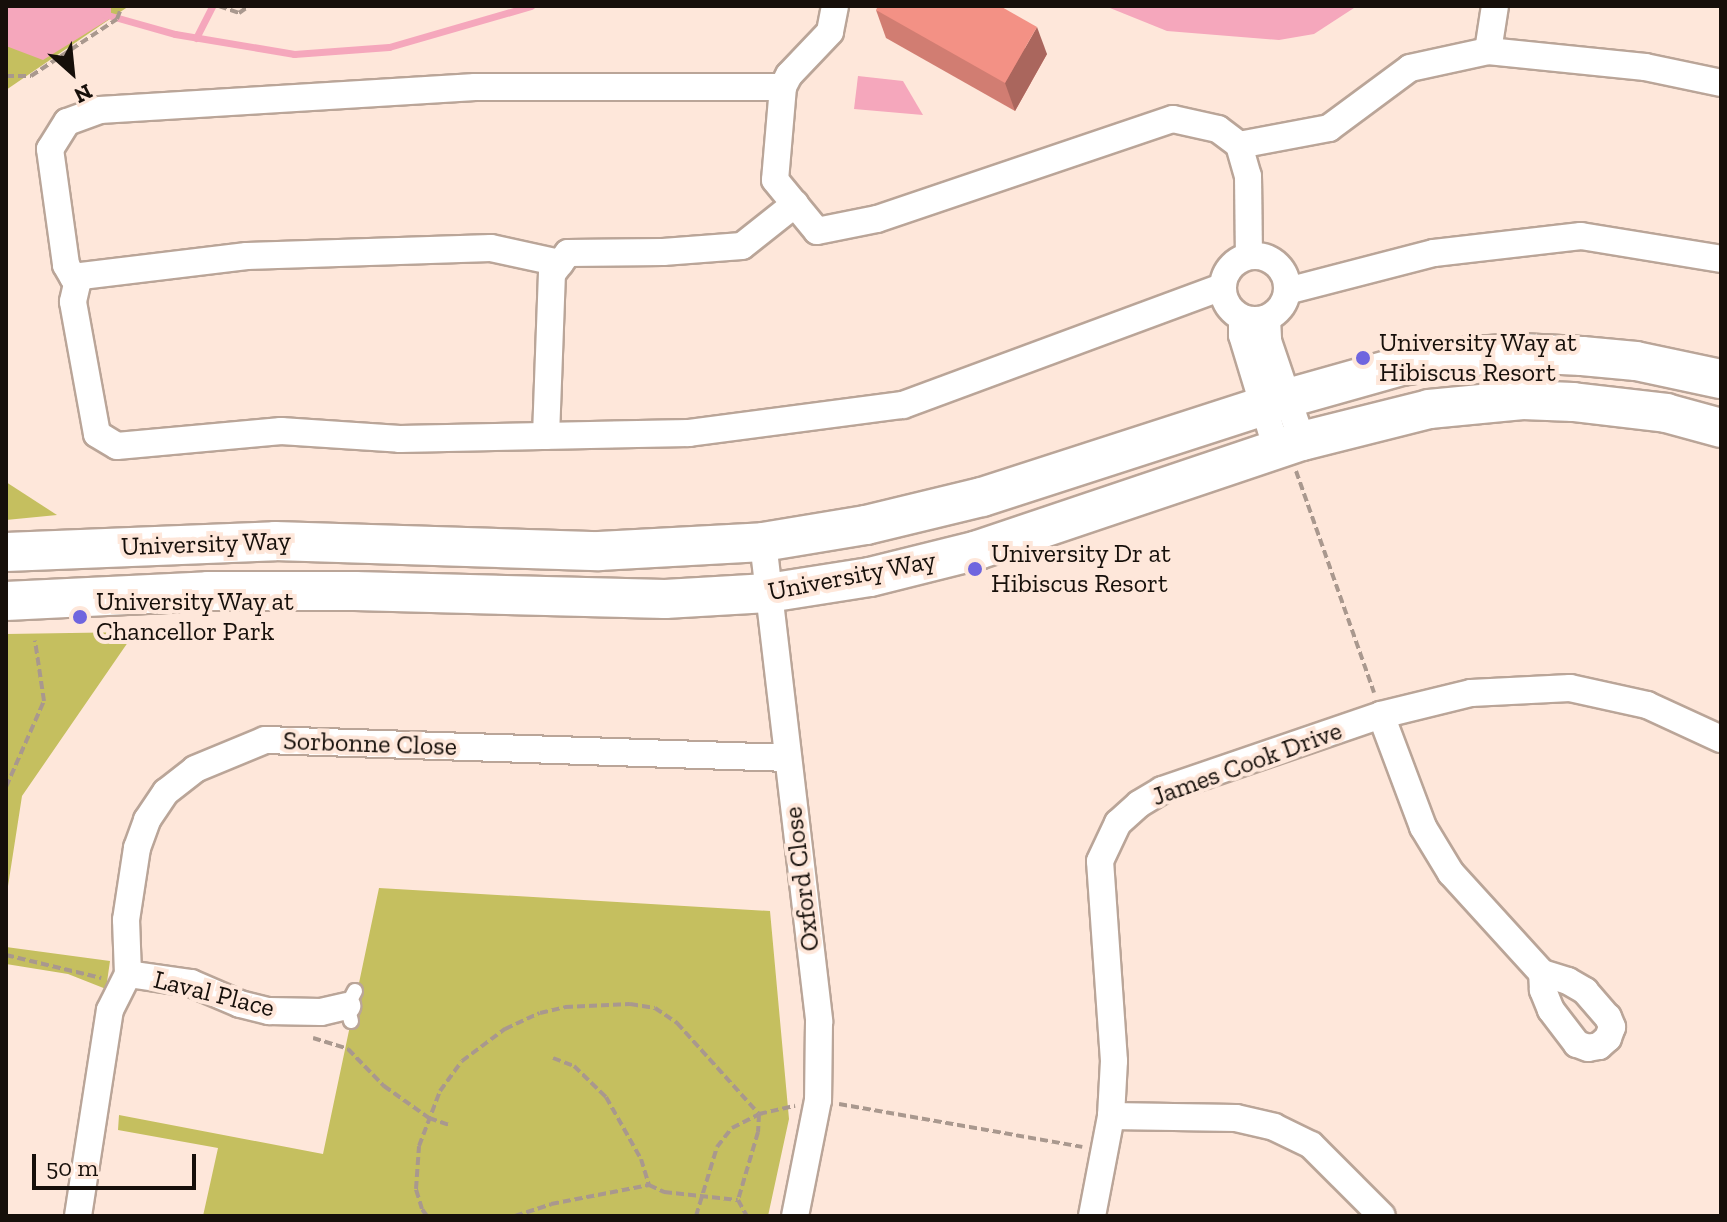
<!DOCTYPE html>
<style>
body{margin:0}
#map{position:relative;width:1727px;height:1222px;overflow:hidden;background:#fee7da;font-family:"Zilla Slab",serif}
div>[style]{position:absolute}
.green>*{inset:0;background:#c5bf5f}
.water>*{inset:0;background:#f5a7bc}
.stream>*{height:7px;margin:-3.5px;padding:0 3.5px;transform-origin:3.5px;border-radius:3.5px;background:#f5a7bc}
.path>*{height:4px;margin-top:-2px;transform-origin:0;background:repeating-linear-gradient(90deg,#a9988e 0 8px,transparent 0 12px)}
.roads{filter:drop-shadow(2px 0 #baa598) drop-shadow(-2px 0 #baa598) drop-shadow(0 2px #baa598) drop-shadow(0 -2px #baa598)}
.service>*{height:14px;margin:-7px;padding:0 7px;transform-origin:7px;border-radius:7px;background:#fff}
.minor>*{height:26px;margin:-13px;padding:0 13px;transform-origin:13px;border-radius:13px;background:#fff}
.minor>.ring{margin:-13px;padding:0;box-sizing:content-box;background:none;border:26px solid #fff;border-radius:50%}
.secondary>*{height:38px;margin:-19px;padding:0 19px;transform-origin:19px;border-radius:19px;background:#fff}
.wall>*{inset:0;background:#d17d72}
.shaded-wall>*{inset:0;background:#aa665d}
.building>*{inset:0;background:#f39185}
.dots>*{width:22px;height:22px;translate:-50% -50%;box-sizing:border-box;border:4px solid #fee7da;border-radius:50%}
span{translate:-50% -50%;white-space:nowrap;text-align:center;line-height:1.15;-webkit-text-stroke:8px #fee7da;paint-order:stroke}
.poi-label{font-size:26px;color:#160f0a}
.left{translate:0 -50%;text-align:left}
.street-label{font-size:26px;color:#160f0a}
.frame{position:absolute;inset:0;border:8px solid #160f0a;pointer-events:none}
.north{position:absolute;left:32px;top:32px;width:80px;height:80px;-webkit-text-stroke:6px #fee7da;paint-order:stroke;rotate:153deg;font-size:22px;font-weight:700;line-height:32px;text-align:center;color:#160f0a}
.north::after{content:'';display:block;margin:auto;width:28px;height:36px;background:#160f0a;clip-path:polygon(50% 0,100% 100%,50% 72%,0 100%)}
.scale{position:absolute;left:32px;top:1154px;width:164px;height:36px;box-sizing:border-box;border:4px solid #160f0a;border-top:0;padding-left:10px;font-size:24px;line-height:28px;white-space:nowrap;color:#160f0a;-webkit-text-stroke:6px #fee7da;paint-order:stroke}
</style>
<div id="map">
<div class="green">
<i style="clip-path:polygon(6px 6px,129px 6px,6px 90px)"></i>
<i style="clip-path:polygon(6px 482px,57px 515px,6px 520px)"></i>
<i style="clip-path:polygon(135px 632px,22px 796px,6px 899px,6px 634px)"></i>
<i style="clip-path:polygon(379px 888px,770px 911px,789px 1119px,768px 1216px,203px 1216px,218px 1148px,118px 1130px,119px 1115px,323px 1154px)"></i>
<i style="clip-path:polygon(6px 947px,110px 961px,106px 989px,68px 974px,6px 964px)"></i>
</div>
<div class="water">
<i style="clip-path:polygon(6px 6px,111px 6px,111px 18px,43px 60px,6px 46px)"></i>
<i style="clip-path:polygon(1105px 6px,1357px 6px,1314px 34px,1279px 40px,1167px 31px)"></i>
<i style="clip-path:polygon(858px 76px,903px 81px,923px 115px,854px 109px)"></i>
</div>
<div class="stream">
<i style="left:104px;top:14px;width:74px;rotate:15.7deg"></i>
<i style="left:175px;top:34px;width:121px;rotate:9.5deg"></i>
<i style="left:294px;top:54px;width:95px;rotate:-4.2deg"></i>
<i style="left:389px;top:47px;width:148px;rotate:-16.1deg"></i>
<i style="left:196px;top:38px;width:36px;rotate:-63deg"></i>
</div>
<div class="path">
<i style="left:219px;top:6px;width:21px;rotate:19deg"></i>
<i style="left:239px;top:13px;width:12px;rotate:-35deg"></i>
<i style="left:6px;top:76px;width:25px"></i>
<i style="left:31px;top:76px;width:103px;rotate:-33.5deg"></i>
<i style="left:117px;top:19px;width:14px;rotate:-69deg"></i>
<i style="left:1296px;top:471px;width:235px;rotate:70.6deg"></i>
<i style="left:6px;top:787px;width:94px;rotate:-66.2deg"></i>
<i style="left:44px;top:701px;width:61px;rotate:-98.5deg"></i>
<i style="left:6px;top:955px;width:98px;rotate:13.6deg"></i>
<i style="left:313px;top:1038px;width:37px;rotate:17deg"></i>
<i style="left:348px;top:1049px;width:52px;rotate:45.8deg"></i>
<i style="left:384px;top:1086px;width:55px;rotate:35.4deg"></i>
<i style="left:429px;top:1118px;width:21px;rotate:19deg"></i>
<i style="left:553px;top:1058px;width:22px;rotate:21deg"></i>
<i style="left:574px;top:1066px;width:45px;rotate:44.1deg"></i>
<i style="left:606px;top:1097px;width:71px;rotate:60.6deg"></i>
<i style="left:641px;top:1159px;width:27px;rotate:73deg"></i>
<i style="left:839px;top:1104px;width:247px;rotate:10deg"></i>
<i style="left:427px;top:1216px;width:9px;rotate:-126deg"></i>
<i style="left:422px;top:1209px;width:21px;rotate:-107deg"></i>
<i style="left:416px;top:1189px;width:43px;rotate:-86deg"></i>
<i style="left:419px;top:1146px;width:59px;rotate:-69.1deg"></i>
<i style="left:440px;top:1091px;width:37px;rotate:-54deg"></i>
<i style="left:462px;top:1061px;width:54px;rotate:-36.7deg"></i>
<i style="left:505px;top:1029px;width:38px;rotate:-25deg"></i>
<i style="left:540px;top:1013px;width:26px;rotate:-13deg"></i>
<i style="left:565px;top:1007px;width:65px;rotate:-2.6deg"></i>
<i style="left:630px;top:1004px;width:25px;rotate:9deg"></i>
<i style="left:655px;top:1008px;width:27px;rotate:34deg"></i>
<i style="left:677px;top:1023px;width:122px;rotate:48deg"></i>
<i style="left:759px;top:1114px;width:18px;rotate:93deg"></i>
<i style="left:758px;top:1132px;width:71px;rotate:106.4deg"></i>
<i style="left:738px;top:1200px;width:18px;rotate:61deg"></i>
<i style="left:515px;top:1216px;width:38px;rotate:-18deg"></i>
<i style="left:551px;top:1204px;width:100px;rotate:-11deg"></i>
<i style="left:649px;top:1185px;width:17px;rotate:25deg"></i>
<i style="left:664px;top:1192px;width:74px;rotate:6.2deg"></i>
<i style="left:696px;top:1216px;width:72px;rotate:-73.1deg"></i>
<i style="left:717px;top:1147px;width:24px;rotate:-52deg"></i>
<i style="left:732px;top:1128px;width:30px;rotate:-27deg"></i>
<i style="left:759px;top:1114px;width:37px;rotate:-13deg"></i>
</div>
<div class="roads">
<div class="service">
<i style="left:351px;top:1021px;width:16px;rotate:-105deg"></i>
<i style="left:347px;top:1006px;width:17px;rotate:-62deg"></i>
</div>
<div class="minor">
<i style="left:835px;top:6px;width:26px;rotate:101deg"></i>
<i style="left:830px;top:32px;width:59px;rotate:133.6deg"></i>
<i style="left:789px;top:75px;width:13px;rotate:117deg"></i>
<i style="left:783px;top:87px;width:93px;rotate:94.9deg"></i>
<i style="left:775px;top:180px;width:66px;rotate:50.5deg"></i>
<i style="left:817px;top:231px;width:61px;rotate:-11.3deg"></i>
<i style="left:877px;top:219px;width:312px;rotate:-18.7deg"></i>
<i style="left:1173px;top:119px;width:46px;rotate:12.5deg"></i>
<i style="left:1218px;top:129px;width:26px;rotate:37deg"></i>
<i style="left:1239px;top:145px;width:32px;rotate:74deg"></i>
<i style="left:1248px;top:176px;width:80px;rotate:89.3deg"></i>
<i style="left:1488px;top:51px;width:158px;rotate:5.8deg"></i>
<i style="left:1645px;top:67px;width:78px;rotate:11.9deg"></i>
<i style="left:783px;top:87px;width:308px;rotate:180deg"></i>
<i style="left:475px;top:87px;width:376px;rotate:176.5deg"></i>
<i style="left:100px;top:110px;width:35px;rotate:160deg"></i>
<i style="left:67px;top:122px;width:32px;rotate:122deg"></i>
<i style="left:50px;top:149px;width:117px;rotate:82.1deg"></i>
<i style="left:66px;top:265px;width:22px;rotate:60deg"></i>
<i style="left:77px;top:284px;width:18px;rotate:103deg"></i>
<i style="left:73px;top:302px;width:134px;rotate:79.7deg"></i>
<i style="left:97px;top:434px;width:23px;rotate:31deg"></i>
<i style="left:117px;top:446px;width:165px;rotate:-5.2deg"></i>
<i style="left:281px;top:431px;width:119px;rotate:3.8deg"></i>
<i style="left:400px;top:439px;width:289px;rotate:-1.2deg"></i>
<i style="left:689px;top:433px;width:216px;rotate:-7.5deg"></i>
<i style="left:903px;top:405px;width:340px;rotate:-20.3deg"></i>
<i style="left:1239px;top:145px;width:92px;rotate:-10.7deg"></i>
<i style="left:1329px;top:128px;width:101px;rotate:-36.5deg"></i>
<i style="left:1410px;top:68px;width:80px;rotate:-12.3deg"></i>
<i style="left:1488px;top:51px;width:46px;rotate:-81.2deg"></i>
<i class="ring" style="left:1223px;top:256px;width:38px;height:38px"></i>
<i style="left:73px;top:277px;width:175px;rotate:-6.9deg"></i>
<i style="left:247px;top:256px;width:244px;rotate:-1.9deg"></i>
<i style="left:491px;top:248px;width:71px;rotate:12.3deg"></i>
<i style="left:1287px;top:291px;width:152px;rotate:-14.5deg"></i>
<i style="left:1434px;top:253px;width:148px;rotate:-6.6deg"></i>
<i style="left:1581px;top:236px;width:142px;rotate:9.3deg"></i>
<i style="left:1242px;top:318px;width:17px;rotate:90deg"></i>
<i style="left:1242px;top:335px;width:120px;rotate:73.1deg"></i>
<i style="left:1267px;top:319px;width:22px;rotate:87deg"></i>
<i style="left:1268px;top:341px;width:106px;rotate:71.2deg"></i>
<i style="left:546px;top:436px;width:162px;rotate:-87.9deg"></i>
<i style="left:552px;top:274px;width:26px;rotate:-53deg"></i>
<i style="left:568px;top:253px;width:95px;rotate:-0.6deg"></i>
<i style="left:663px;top:252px;width:79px;rotate:-4.3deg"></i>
<i style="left:742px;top:246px;width:68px;rotate:-38.4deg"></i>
<i style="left:763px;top:542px;width:483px;rotate:83.3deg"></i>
<i style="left:819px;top:1022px;width:78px;rotate:90.7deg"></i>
<i style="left:818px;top:1100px;width:118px;rotate:101.2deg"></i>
<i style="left:1381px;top:715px;width:120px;rotate:69.4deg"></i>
<i style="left:1423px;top:827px;width:54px;rotate:58.7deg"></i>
<i style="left:1451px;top:873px;width:135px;rotate:47.7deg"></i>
<i style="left:1542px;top:973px;width:27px;rotate:17deg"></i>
<i style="left:1568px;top:981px;width:20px;rotate:30deg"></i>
<i style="left:1585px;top:991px;width:35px;rotate:49deg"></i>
<i style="left:1608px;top:1017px;width:11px;rotate:68deg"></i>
<i style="left:1612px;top:1027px;width:12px;rotate:110deg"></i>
<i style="left:1608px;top:1038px;width:12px;rotate:138deg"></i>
<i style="left:1599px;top:1046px;width:11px;rotate:170deg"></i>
<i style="left:1588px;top:1048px;width:12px;rotate:-160deg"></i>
<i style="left:1577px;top:1044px;width:43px;rotate:-127.4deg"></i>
<i style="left:1551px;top:1010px;width:22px;rotate:-112deg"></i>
<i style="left:1543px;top:990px;width:17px;rotate:-93deg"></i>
<i style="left:128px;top:974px;width:64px;rotate:8.1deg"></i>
<i style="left:191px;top:983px;width:53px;rotate:23.2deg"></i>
<i style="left:240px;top:1004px;width:30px;rotate:14deg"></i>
<i style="left:269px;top:1011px;width:52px;rotate:1.1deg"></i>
<i style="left:321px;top:1012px;width:27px;rotate:-13deg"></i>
<i style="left:1111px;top:1116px;width:125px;rotate:0.9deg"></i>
<i style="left:1236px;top:1118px;width:39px;rotate:13deg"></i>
<i style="left:1274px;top:1127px;width:41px;rotate:25.9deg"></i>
<i style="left:1311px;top:1145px;width:100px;rotate:45deg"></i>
<i style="left:78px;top:1216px;width:208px;rotate:-81.2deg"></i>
<i style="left:110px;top:1010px;width:40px;rotate:-63.4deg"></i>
<i style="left:128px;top:974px;width:54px;rotate:-92.1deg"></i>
<i style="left:126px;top:920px;width:73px;rotate:-81.3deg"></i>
<i style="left:137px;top:848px;width:30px;rotate:-70deg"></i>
<i style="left:147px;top:820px;width:34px;rotate:-56deg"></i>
<i style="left:166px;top:792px;width:37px;rotate:-38deg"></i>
<i style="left:195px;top:769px;width:76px;rotate:-22.5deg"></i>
<i style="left:265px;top:740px;width:523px;rotate:1.97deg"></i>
<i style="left:1092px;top:1216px;width:102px;rotate:-79.2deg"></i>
<i style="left:1111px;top:1116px;width:55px;rotate:-86.9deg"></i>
<i style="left:1114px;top:1061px;width:200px;rotate:-94deg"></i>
<i style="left:1100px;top:861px;width:42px;rotate:-64.7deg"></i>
<i style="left:1118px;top:823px;width:28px;rotate:-42deg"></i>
<i style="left:1139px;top:804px;width:27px;rotate:-31deg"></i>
<i style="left:1162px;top:790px;width:231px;rotate:-18.9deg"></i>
<i style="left:1381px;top:715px;width:93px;rotate:-13.7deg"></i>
<i style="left:1471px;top:693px;width:99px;rotate:-2.9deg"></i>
<i style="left:1570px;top:688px;width:79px;rotate:12.4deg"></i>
<i style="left:1647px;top:705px;width:81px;rotate:24.7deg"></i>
</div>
<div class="secondary">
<i style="left:6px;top:552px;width:269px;rotate:-2.3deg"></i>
<i style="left:275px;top:541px;width:324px;rotate:1.8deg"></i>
<i style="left:599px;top:551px;width:164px;rotate:-3.1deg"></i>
<i style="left:763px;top:542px;width:104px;rotate:-9.4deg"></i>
<i style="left:866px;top:525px;width:119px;rotate:-13.6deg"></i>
<i style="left:982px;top:497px;width:322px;rotate:-17.9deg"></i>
<i style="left:1288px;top:398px;width:118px;rotate:-15.7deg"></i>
<i style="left:1402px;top:366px;width:58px;rotate:-9deg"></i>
<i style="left:1459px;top:357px;width:61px;rotate:-3.8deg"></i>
<i style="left:1520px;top:353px;width:62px;rotate:2.8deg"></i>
<i style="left:1582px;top:356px;width:54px;rotate:5.3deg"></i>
<i style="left:1636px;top:361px;width:87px;rotate:12deg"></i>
<i style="left:6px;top:601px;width:202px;rotate:-2.8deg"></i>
<i style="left:208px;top:591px;width:147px"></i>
<i style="left:355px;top:591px;width:310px;rotate:1.5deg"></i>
<i style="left:665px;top:599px;width:103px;rotate:-3.3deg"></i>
<i style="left:768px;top:593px;width:103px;rotate:-8.9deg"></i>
<i style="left:870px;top:577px;width:111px;rotate:-14deg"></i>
<i style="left:978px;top:550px;width:342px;rotate:-18.6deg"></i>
<i style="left:1302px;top:441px;width:131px;rotate:-14.1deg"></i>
<i style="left:1429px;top:409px;width:94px;rotate:-5.5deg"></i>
<i style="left:1523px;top:400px;width:50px;rotate:2.3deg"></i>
<i style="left:1573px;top:402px;width:94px;rotate:6.7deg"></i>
<i style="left:1666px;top:413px;width:57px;rotate:15.3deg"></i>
</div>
</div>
<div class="wall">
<i style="clip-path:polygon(876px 10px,1047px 54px,1015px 111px,886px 38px)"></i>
</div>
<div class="shaded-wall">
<i style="clip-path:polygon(1037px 27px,1047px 54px,1015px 111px,1005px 83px)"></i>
</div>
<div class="building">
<i style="clip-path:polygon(878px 6px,1000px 6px,1037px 27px,1005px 83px,876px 10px)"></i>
</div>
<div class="dots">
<i style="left:1363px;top:358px;background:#6f65df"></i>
<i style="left:975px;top:569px;background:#6f65df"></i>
<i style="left:80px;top:617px;background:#6f65df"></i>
</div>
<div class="poi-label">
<span class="left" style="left:1379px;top:358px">University Way at<br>Hibiscus Resort</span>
<span class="left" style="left:991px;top:569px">University Dr at<br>Hibiscus Resort</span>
<span class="left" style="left:96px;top:617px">University Way at<br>Chancellor Park</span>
</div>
<div class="street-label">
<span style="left:206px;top:544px;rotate:-2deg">University Way</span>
<span style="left:852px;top:576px;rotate:-11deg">University Way</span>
<span style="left:370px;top:744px;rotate:2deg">Sorbonne Close</span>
<span style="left:1247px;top:764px;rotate:-20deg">James Cook Drive</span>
<span style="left:802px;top:879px;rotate:-97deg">Oxford Close</span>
<span style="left:214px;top:994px;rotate:14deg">Laval Place</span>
</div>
<div class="frame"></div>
<div class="north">N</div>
<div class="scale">50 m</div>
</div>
